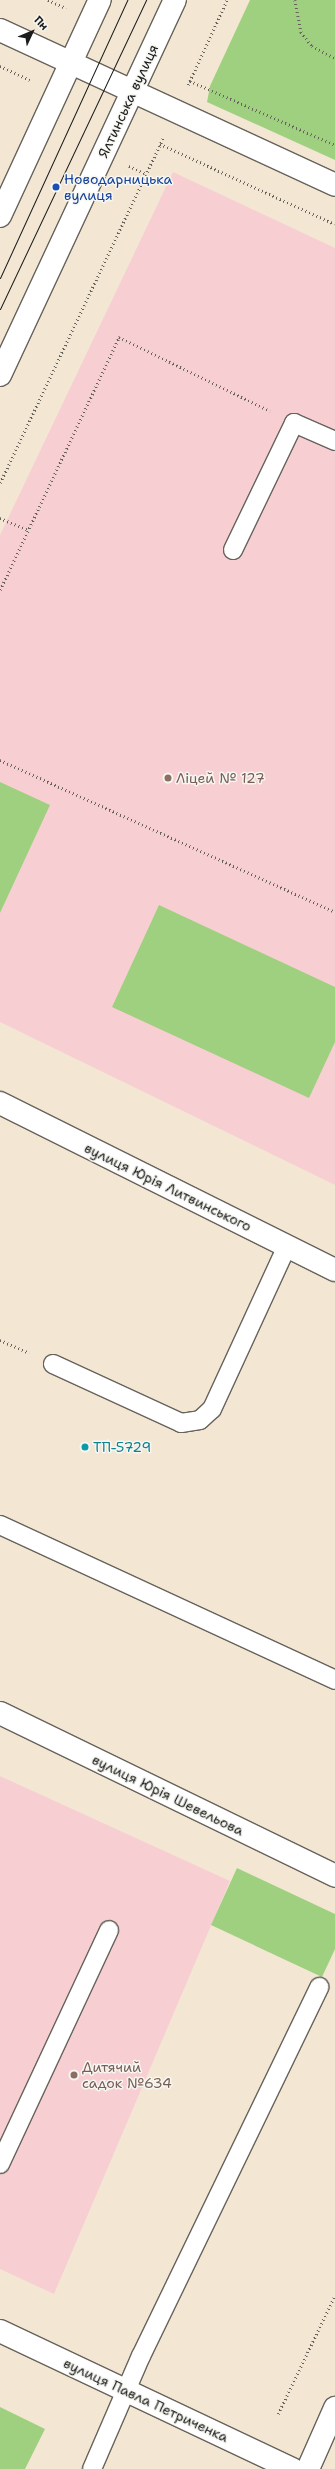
<!DOCTYPE html>
<meta charset="utf-8">
<style>
body{margin:0}
#map{position:relative;width:335px;height:2469px;overflow:hidden;background:#f3e7d3;font-family:"Shantell Sans",sans-serif}
div>[style]{position:absolute}
.built>*{inset:0;background:#f7cfd3}
.green>*{inset:0;background:#9fd07f}
.path>*{height:2.5px;margin-top:-1.25px;transform-origin:0;background:repeating-linear-gradient(90deg,#67635c 0 1px,transparent 0 4px)}
.roads{filter:drop-shadow(1px 0 #67635c) drop-shadow(-1px 0 #67635c) drop-shadow(0 1px #67635c) drop-shadow(0 -1px #67635c)}
.lane>*{height:18px;margin:-9px;padding:0 9px;transform-origin:9px;border-radius:9px;background:#fff}
.street>*{height:22px;margin:-11px;padding:0 11px;transform-origin:11px;border-radius:11px;background:#fff}
.secondary>*{height:22px;margin:-11px;padding:0 11px;transform-origin:11px;border-radius:11px;background:#fff}
.tram>*{height:1px;margin:-0.5px;padding:0 0.5px;transform-origin:0.5px;border-radius:0.5px;background:#1c1c1c}
.dots>*{width:11px;height:11px;translate:-50% -50%;box-sizing:border-box;border:2px solid #f6f6f2;border-radius:50%}
span{translate:-50% -50%;white-space:nowrap;text-align:center;line-height:1.15;-webkit-text-stroke:3px #f6f6f2;paint-order:stroke}
.street-label{font-size:14px;color:#1c1c1c}
.transit-label{font-size:14px;color:#164399}
.left{translate:0 -50%;text-align:left}
.education-label{font-size:14px;color:#785e54}
.culture-label{font-size:14px;color:#0d838f}
.north{position:absolute;left:12px;top:12px;width:40px;height:40px;-webkit-text-stroke:3px #f6f6f2;paint-order:stroke;rotate:46deg;font-size:11px;font-weight:700;line-height:16px;text-align:center;color:#1c1c1c}
.north::after{content:'';display:block;margin:auto;width:14px;height:18px;background:#1c1c1c;clip-path:polygon(50% 0,100% 100%,50% 72%,0 100%)}
</style>
<div id="map">
<div class="built">
<i style="clip-path:polygon(173px 172px,335px 248px,335px 1185px,0 1022px,0 535px)"></i>
<i style="clip-path:polygon(0 1776px,230px 1881px,54px 2294px,0 2269px)"></i>
</div>
<div class="green">
<i style="clip-path:polygon(250px 0,335px 0,335px 160px,207px 102px,210px 86px)"></i>
<i style="clip-path:polygon(0 782px,50px 805px,0 913px)"></i>
<i style="clip-path:polygon(159px 905px,335px 987px,335px 1042px,309px 1098px,112px 1007px)"></i>
<i style="clip-path:polygon(237px 1868px,335px 1914px,335px 1949px,322px 1977px,211px 1925px)"></i>
<i style="clip-path:polygon(0 2407px,45px 2429px,25px 2469px,0 2469px)"></i>
</div>
<div class="path">
<i style="left:48px;top:0;width:20px;rotate:24deg"></i>
<i style="left:295px;top:0;width:33px;rotate:79deg"></i>
<i style="left:301px;top:32px;width:18px;rotate:52deg"></i>
<i style="left:312px;top:46px;width:26px;rotate:28deg"></i>
<i style="left:0;top:66px;width:33px;rotate:25deg"></i>
<i style="left:190px;top:81px;width:158px;rotate:23.8deg"></i>
<i style="left:188px;top:85px;width:94px;rotate:-65.4deg"></i>
<i style="left:160px;top:144px;width:192px;rotate:24.6deg"></i>
<i style="left:129px;top:166px;width:19px;rotate:25deg"></i>
<i style="left:0;top:483px;width:382px;rotate:-64.7deg"></i>
<i style="left:0;top:518px;width:30px;rotate:23deg"></i>
<i style="left:0;top:590px;width:280px;rotate:-64.8deg"></i>
<i style="left:119px;top:337px;width:168px;rotate:26.1deg"></i>
<i style="left:0;top:760px;width:368px;rotate:24.4deg"></i>
<i style="left:0;top:1340px;width:32px;rotate:24deg"></i>
<i style="left:278px;top:2414px;width:132px;rotate:-64.4deg"></i>
</div>
<div class="roads">
<div class="lane">
<i style="left:233px;top:550px;width:141px;rotate:-64.3deg"></i>
<i style="left:294px;top:423px;width:45px;rotate:23.7deg"></i>
<i style="left:53px;top:1364px;width:141px;rotate:24.7deg"></i>
<i style="left:181px;top:1423px;width:19px;rotate:-9deg"></i>
<i style="left:200px;top:1420px;width:16px;rotate:-43deg"></i>
<i style="left:212px;top:1409px;width:179px;rotate:-65.3deg"></i>
<i style="left:0;top:1525px;width:369px;rotate:24.8deg"></i>
<i style="left:0;top:2164px;width:258px;rotate:-65deg"></i>
<i style="left:92px;top:2469px;width:123px;rotate:-66.6deg"></i>
<i style="left:141px;top:2356px;width:410px;rotate:-64.2deg"></i>
</div>
<div class="street">
<i style="left:0;top:30px;width:369px;rotate:24.8deg"></i>
<i style="left:0;top:1103px;width:374px;rotate:26.5deg"></i>
<i style="left:0;top:1713px;width:373px;rotate:25.9deg"></i>
<i style="left:0;top:2331px;width:323px;rotate:25.3deg"></i>
<i style="left:308px;top:2469px;width:67px;rotate:-66.1deg"></i>
</div>
<div class="secondary">
<i style="left:0;top:216px;width:238px;rotate:-65.2deg"></i>
<i style="left:0;top:375px;width:414px;rotate:-65deg"></i>
</div>
</div>
<div class="tram">
<i style="left:0;top:278px;width:306px;rotate:-65.4deg"></i>
<i style="left:0;top:309px;width:342px;rotate:-64.7deg"></i>
</div>
<div class="dots">
<i style="left:56px;top:187px;background:#1a4fb4"></i>
<i style="left:168px;top:778px;background:#8d6e63"></i>
<i style="left:85px;top:1447px;background:#0f9aa8"></i>
<i style="left:74px;top:2075px;background:#8d6e63"></i>
</div>
<div class="street-label">
<span style="left:128px;top:101px;rotate:-65deg">Ялтинська вулиця</span>
<span style="left:168px;top:1187px;rotate:26deg">вулиця Юрія Литвинського</span>
<span style="left:168px;top:1795px;rotate:26deg">вулиця Юрія Шевельова</span>
<span style="left:146px;top:2400px;rotate:25deg">вулиця Павла Петриченка</span>
</div>
<div class="transit-label">
<span class="left" style="left:64px;top:187px">Новодарницька<br>вулиця</span>
</div>
<div class="education-label">
<span class="left" style="left:176px;top:778px">Ліцей № 127</span>
<span class="left" style="left:82px;top:2075px">Дитячий<br>садок №634</span>
</div>
<div class="culture-label">
<span class="left" style="left:93px;top:1447px">ТП-5729</span>
</div>
<div class="north">Пн</div>
</div>
